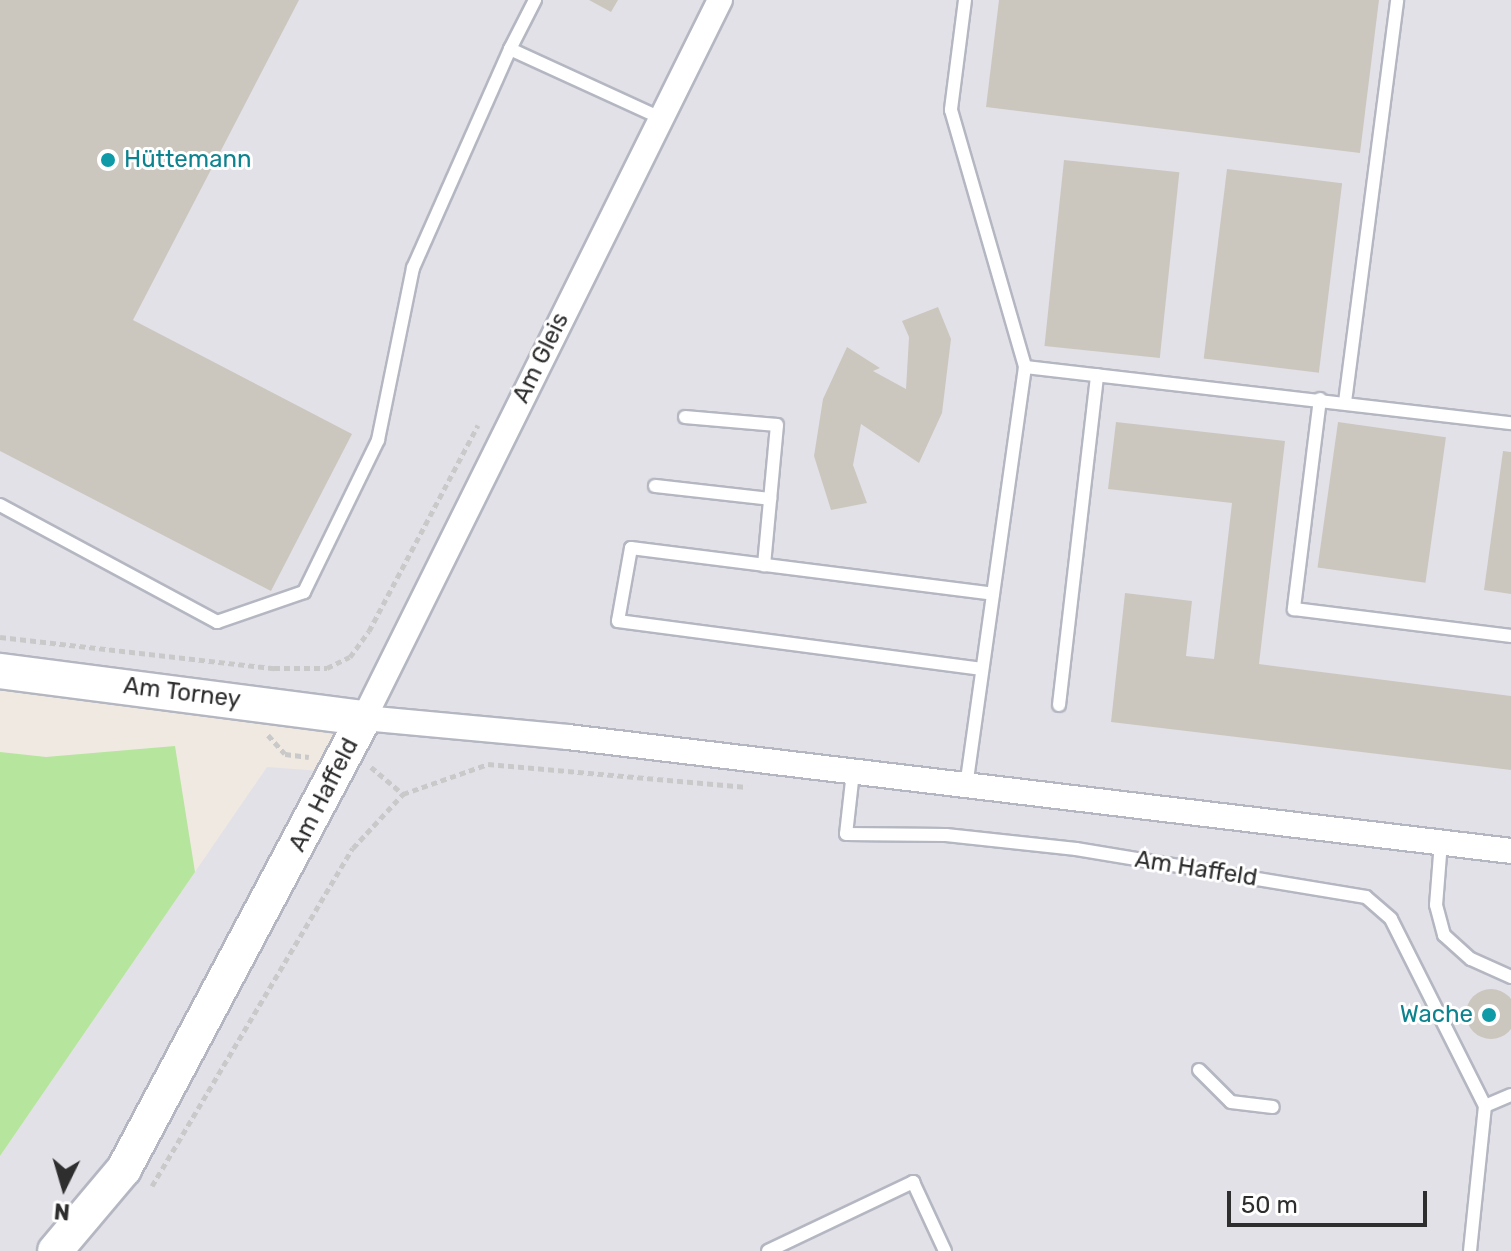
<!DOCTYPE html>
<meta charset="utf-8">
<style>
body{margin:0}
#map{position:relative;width:1511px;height:1251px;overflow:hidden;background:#efe9e1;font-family:Rubik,sans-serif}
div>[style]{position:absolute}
.industrial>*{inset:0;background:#e3e1e8}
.green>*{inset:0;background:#b6e59e}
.building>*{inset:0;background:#cbc7bf;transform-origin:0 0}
.round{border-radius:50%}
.path>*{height:5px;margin-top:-2.5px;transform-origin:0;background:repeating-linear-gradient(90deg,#c9c9c9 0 6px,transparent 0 10px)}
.roads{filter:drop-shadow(2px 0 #b4b7c1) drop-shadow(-2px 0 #b4b7c1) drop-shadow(0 2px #b4b7c1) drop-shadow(0 -2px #b4b7c1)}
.lane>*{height:12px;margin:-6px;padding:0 6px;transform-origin:6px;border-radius:6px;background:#fff}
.street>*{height:24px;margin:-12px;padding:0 12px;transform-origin:12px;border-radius:12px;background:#fff}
.secondary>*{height:34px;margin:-17px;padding:0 17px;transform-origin:17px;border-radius:17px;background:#fff}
.dots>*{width:22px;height:22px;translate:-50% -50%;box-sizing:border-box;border:4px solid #fff;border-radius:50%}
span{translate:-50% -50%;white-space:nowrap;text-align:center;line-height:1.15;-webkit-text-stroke:6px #fff;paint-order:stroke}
.culture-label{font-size:24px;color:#0d838f}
.left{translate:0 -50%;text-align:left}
.right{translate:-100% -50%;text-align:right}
.street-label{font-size:24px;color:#2e2e2e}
.north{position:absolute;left:24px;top:1147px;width:80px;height:80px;-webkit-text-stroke:6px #fff;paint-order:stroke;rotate:185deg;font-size:22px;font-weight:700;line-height:32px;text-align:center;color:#2e2e2e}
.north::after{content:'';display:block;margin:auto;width:28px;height:36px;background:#2e2e2e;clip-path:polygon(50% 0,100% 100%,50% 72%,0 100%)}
.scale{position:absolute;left:1227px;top:1191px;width:200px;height:36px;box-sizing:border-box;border:4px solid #2e2e2e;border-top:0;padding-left:10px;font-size:24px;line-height:28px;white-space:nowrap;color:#2e2e2e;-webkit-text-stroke:6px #fff;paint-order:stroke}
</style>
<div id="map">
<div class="industrial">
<i style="clip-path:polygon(0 0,1511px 0,1511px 1251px,0 1251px,0 1156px,267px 767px,335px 772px,363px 718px,0 671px)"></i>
</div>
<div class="green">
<i style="clip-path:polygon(175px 746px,195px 872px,0 1156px,0 752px,46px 757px)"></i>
</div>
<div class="building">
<i style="clip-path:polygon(0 0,299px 0,133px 320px,352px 434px,271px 591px,0 451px)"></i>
<i style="clip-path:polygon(589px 0,618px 0,611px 12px)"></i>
<i style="clip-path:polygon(999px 0,1379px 0,1360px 153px,986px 107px)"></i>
<i style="left:1064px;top:160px;width:116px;height:187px;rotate:6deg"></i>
<i style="left:1227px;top:169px;width:116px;height:191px;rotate:7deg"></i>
<i style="clip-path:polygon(938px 307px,951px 339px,942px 413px,919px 463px,861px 424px,853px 465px,867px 503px,831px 510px,814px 456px,823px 399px,847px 347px,880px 368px,873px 371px,906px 389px,909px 337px,902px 321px)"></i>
<i style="clip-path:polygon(1116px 422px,1285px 441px,1259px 664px,1511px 696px,1511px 770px,1111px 722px,1125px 593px,1192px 601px,1186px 656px,1214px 659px,1232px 503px,1108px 489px)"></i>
<i style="left:1338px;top:422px;width:109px;height:147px;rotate:8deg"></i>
<i style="clip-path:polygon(1503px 451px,1511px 452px,1511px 594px,1484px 590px)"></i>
<i class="round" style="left:1466px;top:989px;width:50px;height:50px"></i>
</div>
<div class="path">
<i style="left:0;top:637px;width:276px;rotate:6.5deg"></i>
<i style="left:274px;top:668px;width:53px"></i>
<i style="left:327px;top:668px;width:25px;rotate:-26deg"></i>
<i style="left:350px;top:657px;width:32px;rotate:-54deg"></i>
<i style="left:369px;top:631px;width:233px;rotate:-62.1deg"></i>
<i style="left:268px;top:735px;width:25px;rotate:48deg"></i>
<i style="left:285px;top:754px;width:24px;rotate:7deg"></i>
<i style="left:371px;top:767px;width:42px;rotate:40.2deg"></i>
<i style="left:152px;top:1186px;width:393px;rotate:-59.3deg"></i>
<i style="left:353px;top:848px;width:74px;rotate:-47.2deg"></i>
<i style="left:403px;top:794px;width:90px;rotate:-19.4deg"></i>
<i style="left:488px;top:764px;width:260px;rotate:5.1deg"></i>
</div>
<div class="roads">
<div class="lane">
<i style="left:535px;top:0;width:55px;rotate:117deg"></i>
<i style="left:510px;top:49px;width:166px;rotate:24.6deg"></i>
<i style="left:965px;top:0;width:111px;rotate:97.3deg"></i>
<i style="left:951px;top:110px;width:267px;rotate:73.9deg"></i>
<i style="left:1025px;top:367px;width:422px;rotate:98deg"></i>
<i style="left:1025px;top:367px;width:489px;rotate:6.6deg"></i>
<i style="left:1320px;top:399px;width:212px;rotate:97.1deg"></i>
<i style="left:1294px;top:609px;width:219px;rotate:7.1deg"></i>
<i style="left:1345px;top:402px;width:405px;rotate:-82.6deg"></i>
<i style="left:685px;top:417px;width:92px;rotate:5deg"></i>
<i style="left:777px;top:425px;width:141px;rotate:95.3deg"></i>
<i style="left:655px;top:486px;width:116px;rotate:6.4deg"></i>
<i style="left:0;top:505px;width:247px;rotate:28.3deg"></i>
<i style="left:217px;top:622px;width:92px;rotate:-19deg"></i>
<i style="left:304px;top:592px;width:169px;rotate:-64deg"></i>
<i style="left:378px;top:440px;width:176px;rotate:-78.5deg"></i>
<i style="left:413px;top:268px;width:240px;rotate:-66.1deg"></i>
<i style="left:982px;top:669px;width:367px;rotate:-172.5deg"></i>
<i style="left:618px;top:621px;width:74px;rotate:-79.9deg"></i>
<i style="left:631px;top:548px;width:365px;rotate:7.2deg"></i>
<i style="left:1059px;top:705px;width:332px;rotate:-83.4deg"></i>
<i style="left:853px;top:772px;width:62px;rotate:96.4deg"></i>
<i style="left:846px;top:834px;width:100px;rotate:0.6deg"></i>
<i style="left:946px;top:835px;width:131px;rotate:6.1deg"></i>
<i style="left:1076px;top:849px;width:294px;rotate:9.4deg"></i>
<i style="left:1366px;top:897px;width:33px;rotate:41deg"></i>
<i style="left:1391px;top:919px;width:209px;rotate:63.3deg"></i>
<i style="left:1441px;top:842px;width:63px;rotate:94.5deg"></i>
<i style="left:1436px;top:905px;width:31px;rotate:75deg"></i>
<i style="left:1444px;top:935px;width:36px;rotate:42deg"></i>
<i style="left:1471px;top:959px;width:44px;rotate:24.2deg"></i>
<i style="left:1199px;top:1070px;width:45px;rotate:45deg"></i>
<i style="left:1231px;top:1102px;width:42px;rotate:6.8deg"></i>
<i style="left:1485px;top:1106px;width:28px;rotate:-23deg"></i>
<i style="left:768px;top:1251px;width:161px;rotate:-25.4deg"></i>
<i style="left:913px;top:1182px;width:76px;rotate:65.1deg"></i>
<i style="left:1470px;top:1251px;width:146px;rotate:-84.1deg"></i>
</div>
<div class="street">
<i style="left:720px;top:0;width:801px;rotate:116.37deg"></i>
<i style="left:364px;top:718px;width:205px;rotate:5.3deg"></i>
<i style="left:568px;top:737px;width:950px;rotate:6.89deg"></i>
</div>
<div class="secondary">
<i style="left:0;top:671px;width:367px;rotate:7.4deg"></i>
<i style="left:364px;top:718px;width:511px;rotate:118.02deg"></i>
<i style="left:124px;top:1169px;width:107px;rotate:130.1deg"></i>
</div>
</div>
<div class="dots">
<i style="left:108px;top:160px;background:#0f9aa8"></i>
<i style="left:1489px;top:1015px;background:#0f9aa8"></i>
</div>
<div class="culture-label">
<span class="left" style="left:124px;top:160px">Hüttemann</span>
<span class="right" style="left:1473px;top:1015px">Wache</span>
</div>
<div class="street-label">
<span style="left:541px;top:358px;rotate:-64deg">Am Gleis</span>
<span style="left:182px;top:693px;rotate:7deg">Am Torney</span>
<span style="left:324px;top:795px;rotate:-63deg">Am Haffeld</span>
<span style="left:1196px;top:869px;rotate:9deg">Am Haffeld</span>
</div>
<div class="north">N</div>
<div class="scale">50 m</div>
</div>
